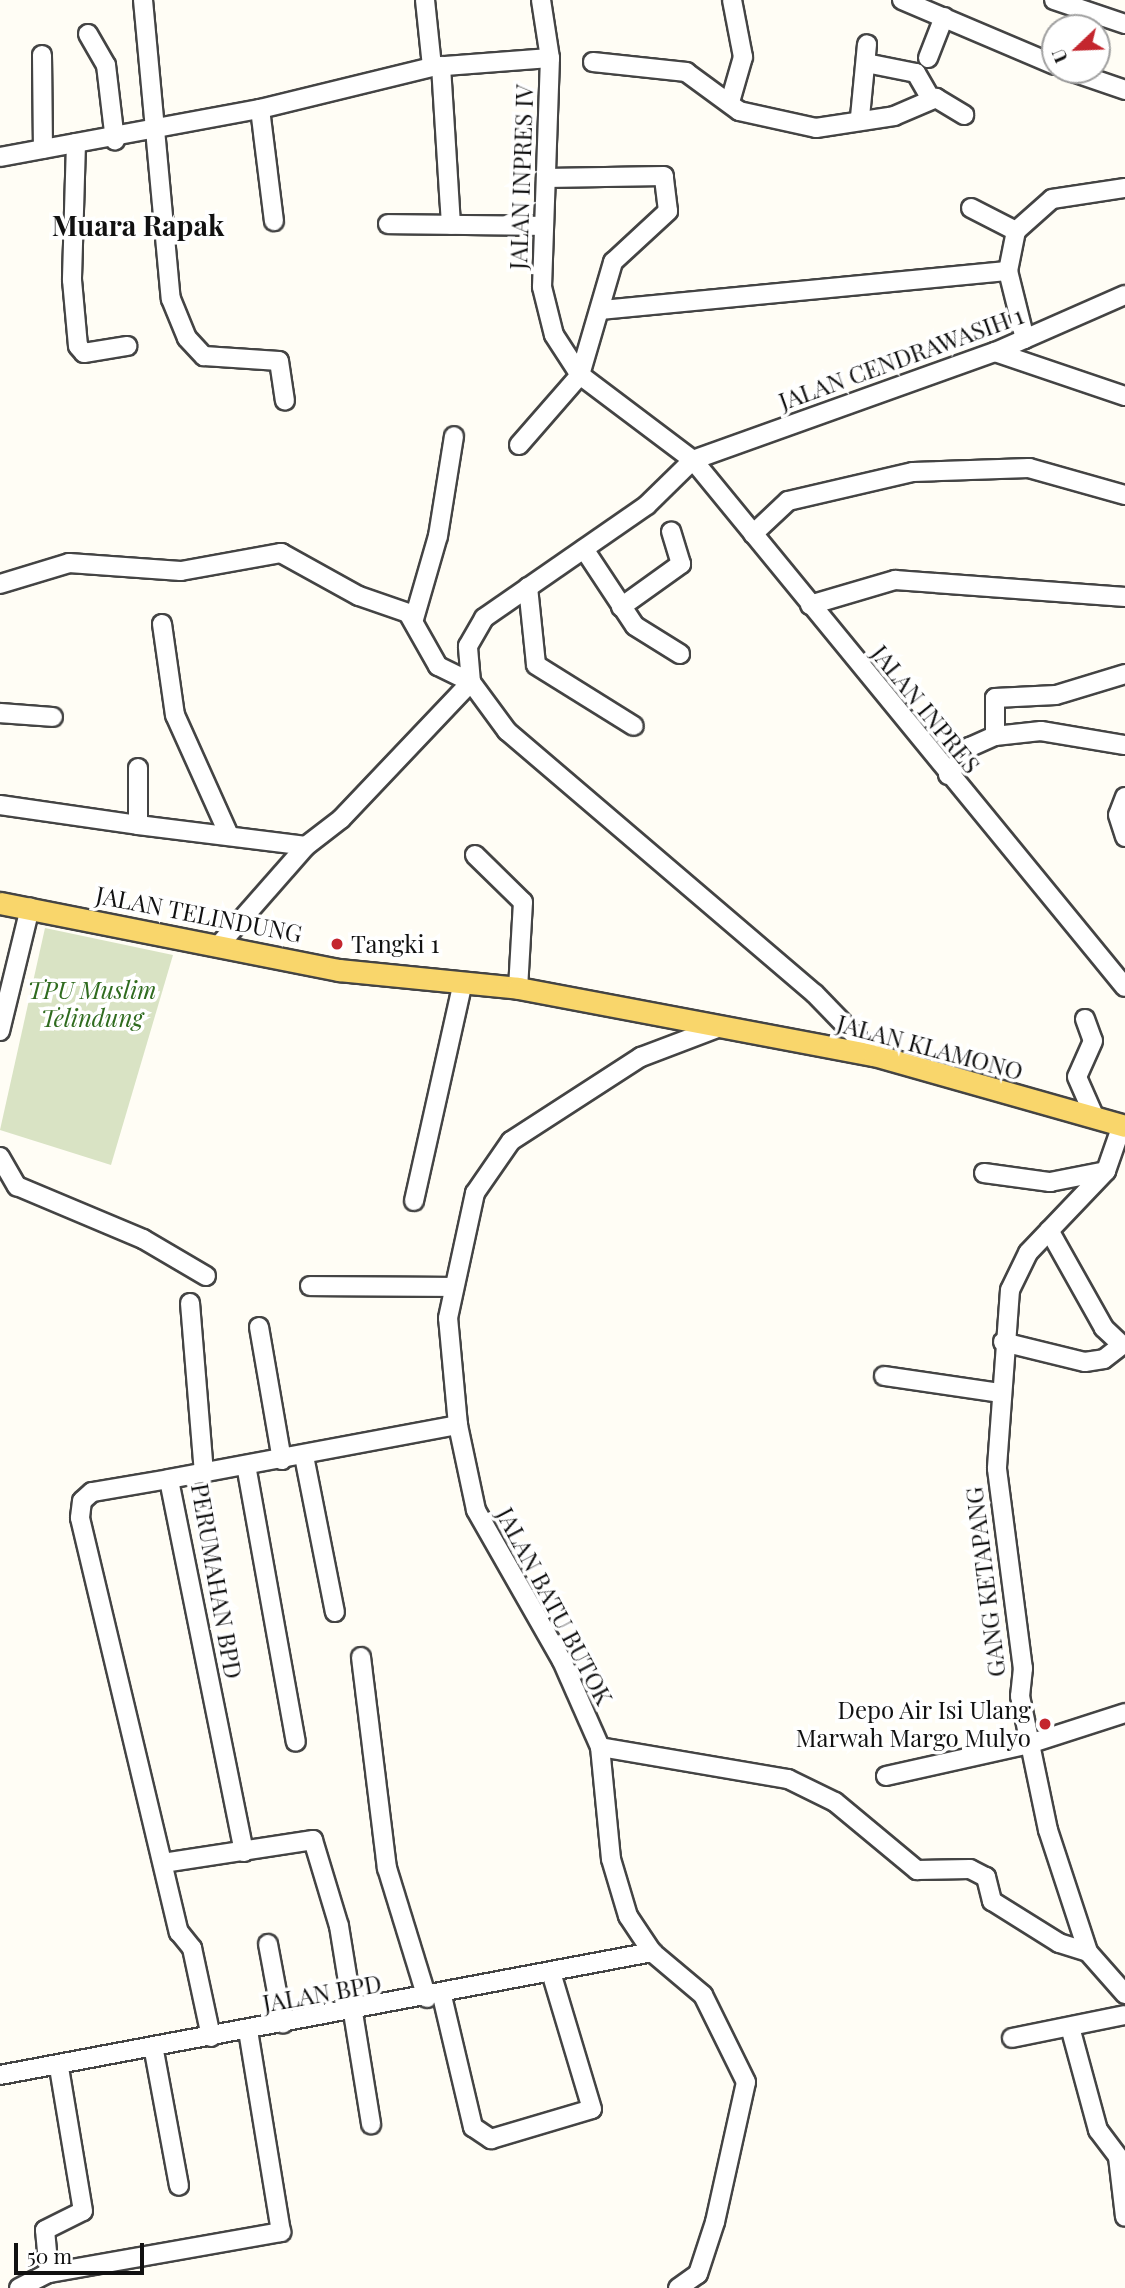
<!DOCTYPE html>
<style>
body{margin:0}
#map{position:relative;width:1125px;height:2288px;overflow:hidden;background:#fffdf5;font-family:"Playfair Display",serif}
div>[style]{position:absolute}
.cemetery>*{inset:0;background:#d9e3c4}
.roads{filter:drop-shadow(2px 0 #444) drop-shadow(-2px 0 #444) drop-shadow(0 2px #444) drop-shadow(0 -2px #444)}
.minor>*{height:18px;margin:-9px;padding:0 9px;transform-origin:9px;border-radius:9px;background:#fff}
.major>*{height:21px;margin:-10.5px;padding:0 10.5px;transform-origin:10.5px;border-radius:10.5px;background:#f9d66b}
.dots>*{width:19px;height:19px;translate:-50% -50%;box-sizing:border-box;border:4px solid #fff;border-radius:50%}
span{translate:-50% -50%;white-space:nowrap;text-align:center;line-height:1.15;-webkit-text-stroke:7px #fff;paint-order:stroke}
.street-label{font-size:24px;color:#111}
.poi-label{font-size:24px;color:#111}
.left{translate:0 -50%;text-align:left}
.right{translate:-100% -50%;text-align:right}
.park-label{font-size:24px;color:#2f6b1f;font-style:italic}
.quarter-label{font-size:28px;color:#111;font-weight:700}
.north{position:absolute;left:1041px;top:14px;width:70px;height:70px;box-sizing:border-box;background:#fff;border:2px solid #a0a0a0;border-radius:50%;rotate:247deg;font-size:19px;font-weight:700;line-height:28px;text-align:center;color:#111}
.north::after{content:'';display:block;margin:auto;width:24px;height:32px;background:#c4262e;clip-path:polygon(50% 0,100% 100%,50% 72%,0 100%)}
.scale{position:absolute;left:14px;top:2243px;width:130px;height:32px;box-sizing:border-box;border:4px solid #111;border-top:0;padding-left:9px;font-size:21px;line-height:24px;white-space:nowrap;color:#111;-webkit-text-stroke:5px #fff;paint-order:stroke}
</style>
<div id="map">
<div class="cemetery">
<i style="clip-path:polygon(45px 928px,173px 955px,111px 1165px,0 1130px)"></i>
</div>
<div class="roads">
<div class="minor">
<i style="left:143px;top:0;width:300px;rotate:84.7deg"></i>
<i style="left:171px;top:299px;width:42px;rotate:67.7deg"></i>
<i style="left:187px;top:338px;width:25px;rotate:47deg"></i>
<i style="left:204px;top:356px;width:75px;rotate:3.8deg"></i>
<i style="left:279px;top:361px;width:40px;rotate:81.5deg"></i>
<i style="left:425px;top:0;width:67px;rotate:84deg"></i>
<i style="left:541px;top:0;width:59px;rotate:81.2deg"></i>
<i style="left:550px;top:58px;width:229px;rotate:92deg"></i>
<i style="left:542px;top:287px;width:49px;rotate:76deg"></i>
<i style="left:554px;top:335px;width:48px;rotate:57deg"></i>
<i style="left:580px;top:375px;width:141px;rotate:37deg"></i>
<i style="left:693px;top:460px;width:681px;rotate:50.66deg"></i>
<i style="left:902px;top:0;width:166px;rotate:23deg"></i>
<i style="left:1054px;top:0;width:75px;rotate:18.7deg"></i>
<i style="left:88px;top:34px;width:36px;rotate:60deg"></i>
<i style="left:106px;top:65px;width:76px;rotate:83.2deg"></i>
<i style="left:42px;top:55px;width:94px;rotate:89.4deg"></i>
<i style="left:928px;top:58px;width:44px;rotate:-68.7deg"></i>
<i style="left:593px;top:62px;width:94px;rotate:6.1deg"></i>
<i style="left:686px;top:72px;width:66px;rotate:36.3deg"></i>
<i style="left:739px;top:111px;width:79px;rotate:12.4deg"></i>
<i style="left:816px;top:128px;width:79px;rotate:-8.7deg"></i>
<i style="left:894px;top:116px;width:46px;rotate:-23.2deg"></i>
<i style="left:936px;top:98px;width:33px;rotate:31deg"></i>
<i style="left:866px;top:63px;width:51px;rotate:11.3deg"></i>
<i style="left:916px;top:73px;width:30px;rotate:60deg"></i>
<i style="left:441px;top:66px;width:159px;rotate:86.4deg"></i>
<i style="left:1067px;top:70px;width:61px;rotate:19deg"></i>
<i style="left:730px;top:102px;width:47px;rotate:-73.9deg"></i>
<i style="left:743px;top:57px;width:58px;rotate:-100.9deg"></i>
<i style="left:260px;top:109px;width:113px;rotate:82.9deg"></i>
<i style="left:860px;top:117px;width:73px;rotate:-84.5deg"></i>
<i style="left:76px;top:143px;width:137px;rotate:91.7deg"></i>
<i style="left:72px;top:280px;width:66px;rotate:84.8deg"></i>
<i style="left:78px;top:346px;width:9px;rotate:49deg"></i>
<i style="left:84px;top:353px;width:44px;rotate:-9.2deg"></i>
<i style="left:0;top:157px;width:264px;rotate:-10.5deg"></i>
<i style="left:260px;top:109px;width:177px;rotate:-13.7deg"></i>
<i style="left:432px;top:67px;width:118px;rotate:-4.4deg"></i>
<i style="left:971px;top:208px;width:51px;rotate:27.1deg"></i>
<i style="left:388px;top:224px;width:154px;rotate:0.7deg"></i>
<i style="left:1008px;top:271px;width:41px;rotate:-78.7deg"></i>
<i style="left:1016px;top:231px;width:48px;rotate:-41.6deg"></i>
<i style="left:1052px;top:199px;width:74px;rotate:-8.6deg"></i>
<i style="left:601px;top:310px;width:409px;rotate:-5.5deg"></i>
<i style="left:1008px;top:271px;width:70px;rotate:76deg"></i>
<i style="left:995px;top:352px;width:137px;rotate:18.7deg"></i>
<i style="left:519px;top:445px;width:93px;rotate:-48.9deg"></i>
<i style="left:580px;top:375px;width:118px;rotate:-73.7deg"></i>
<i style="left:613px;top:262px;width:75px;rotate:-42.8deg"></i>
<i style="left:668px;top:211px;width:35px;rotate:-97deg"></i>
<i style="left:664px;top:176px;width:118px;rotate:179deg"></i>
<i style="left:753px;top:534px;width:48px;rotate:-43.3deg"></i>
<i style="left:788px;top:501px;width:128px;rotate:-13.1deg"></i>
<i style="left:913px;top:472px;width:116px;rotate:-2deg"></i>
<i style="left:1029px;top:468px;width:100px;rotate:15.7deg"></i>
<i style="left:584px;top:549px;width:92px;rotate:56.5deg"></i>
<i style="left:635px;top:626px;width:53px;rotate:31.9deg"></i>
<i style="left:0;top:584px;width:72px;rotate:-16.9deg"></i>
<i style="left:69px;top:563px;width:112px;rotate:4.1deg"></i>
<i style="left:181px;top:571px;width:102px;rotate:-10.2deg"></i>
<i style="left:281px;top:553px;width:89px;rotate:28.9deg"></i>
<i style="left:359px;top:596px;width:52px;rotate:19.1deg"></i>
<i style="left:408px;top:613px;width:61px;rotate:60.5deg"></i>
<i style="left:438px;top:666px;width:37px;rotate:26deg"></i>
<i style="left:471px;top:682px;width:61px;rotate:53.7deg"></i>
<i style="left:507px;top:731px;width:405px;rotate:40.5deg"></i>
<i style="left:815px;top:994px;width:85px;rotate:46deg"></i>
<i style="left:528px;top:587px;width:78px;rotate:84.1deg"></i>
<i style="left:536px;top:665px;width:115px;rotate:31.9deg"></i>
<i style="left:810px;top:605px;width:89px;rotate:-16.4deg"></i>
<i style="left:895px;top:580px;width:231px;rotate:4.2deg"></i>
<i style="left:621px;top:607px;width:74px;rotate:-35.6deg"></i>
<i style="left:681px;top:564px;width:34px;rotate:-107deg"></i>
<i style="left:414px;top:619px;width:86px;rotate:-73.9deg"></i>
<i style="left:438px;top:536px;width:101px;rotate:-80.9deg"></i>
<i style="left:162px;top:624px;width:92px;rotate:81.9deg"></i>
<i style="left:175px;top:715px;width:129px;rotate:65.8deg"></i>
<i style="left:0;top:713px;width:53px;rotate:4.3deg"></i>
<i style="left:995px;top:736px;width:38px;rotate:-90deg"></i>
<i style="left:995px;top:698px;width:61px;rotate:-2.8deg"></i>
<i style="left:1056px;top:695px;width:72px;rotate:-16.9deg"></i>
<i style="left:138px;top:768px;width:57px;rotate:90deg"></i>
<i style="left:138px;top:825px;width:169px;rotate:7.1deg"></i>
<i style="left:306px;top:846px;width:44px;rotate:-37.6deg"></i>
<i style="left:341px;top:819px;width:189px;rotate:-46.5deg"></i>
<i style="left:471px;top:682px;width:36px;rotate:-95deg"></i>
<i style="left:468px;top:646px;width:32px;rotate:-60deg"></i>
<i style="left:484px;top:618px;width:198px;rotate:-34.7deg"></i>
<i style="left:647px;top:505px;width:64px;rotate:-44.4deg"></i>
<i style="left:693px;top:460px;width:321px;rotate:-19.7deg"></i>
<i style="left:995px;top:352px;width:142px;rotate:-23.7deg"></i>
<i style="left:948px;top:775px;width:36px;rotate:-52deg"></i>
<i style="left:970px;top:747px;width:27px;rotate:-24deg"></i>
<i style="left:995px;top:736px;width:46px;rotate:-6.2deg"></i>
<i style="left:1041px;top:731px;width:85px;rotate:9.5deg"></i>
<i style="left:1125px;top:797px;width:19px;rotate:111deg"></i>
<i style="left:1118px;top:815px;width:23px;rotate:72deg"></i>
<i style="left:0;top:805px;width:139px;rotate:8.2deg"></i>
<i style="left:475px;top:855px;width:67px;rotate:44.4deg"></i>
<i style="left:523px;top:902px;width:86px;rotate:93.3deg"></i>
<i style="left:220px;top:944px;width:130px;rotate:-48.7deg"></i>
<i style="left:1085px;top:1019px;width:23px;rotate:70deg"></i>
<i style="left:1093px;top:1041px;width:39px;rotate:114deg"></i>
<i style="left:1077px;top:1077px;width:45px;rotate:66.3deg"></i>
<i style="left:0;top:1031px;width:127px;rotate:-76.3deg"></i>
<i style="left:1122px;top:1125px;width:49px;rotate:109.2deg"></i>
<i style="left:1106px;top:1171px;width:113px;rotate:133.6deg"></i>
<i style="left:1028px;top:1253px;width:41px;rotate:115.9deg"></i>
<i style="left:1010px;top:1290px;width:179px;rotate:94.2deg"></i>
<i style="left:997px;top:1469px;width:201px;rotate:82.6deg"></i>
<i style="left:1023px;top:1668px;width:28px;rotate:96deg"></i>
<i style="left:1020px;top:1696px;width:137px;rotate:78.2deg"></i>
<i style="left:1048px;top:1830px;width:128px;rotate:71.8deg"></i>
<i style="left:1088px;top:1952px;width:56px;rotate:48.6deg"></i>
<i style="left:0;top:1157px;width:34px;rotate:60deg"></i>
<i style="left:17px;top:1186px;width:137px;rotate:22.8deg"></i>
<i style="left:143px;top:1239px;width:73px;rotate:30.4deg"></i>
<i style="left:984px;top:1173px;width:67px;rotate:7.8deg"></i>
<i style="left:1050px;top:1182px;width:57px;rotate:-11.1deg"></i>
<i style="left:414px;top:1201px;width:224px;rotate:-77.4deg"></i>
<i style="left:310px;top:1286px;width:142px;rotate:0.4deg"></i>
<i style="left:190px;top:1303px;width:170px;rotate:85.3deg"></i>
<i style="left:259px;top:1327px;width:135px;rotate:80.2deg"></i>
<i style="left:1003px;top:1342px;width:84px;rotate:13.7deg"></i>
<i style="left:1085px;top:1362px;width:19px;rotate:-9deg"></i>
<i style="left:1104px;top:1359px;width:23px;rotate:-38deg"></i>
<i style="left:1122px;top:1345px;width:25px;rotate:-137deg"></i>
<i style="left:1104px;top:1328px;width:112px;rotate:-119.3deg"></i>
<i style="left:884px;top:1376px;width:118px;rotate:8.3deg"></i>
<i style="left:304px;top:1456px;width:159px;rotate:78.8deg"></i>
<i style="left:246px;top:1465px;width:281px;rotate:79.8deg"></i>
<i style="left:169px;top:1479px;width:78px;rotate:170.4deg"></i>
<i style="left:92px;top:1492px;width:13px;rotate:138deg"></i>
<i style="left:82px;top:1501px;width:17px;rotate:97deg"></i>
<i style="left:80px;top:1518px;width:426px;rotate:76.6deg"></i>
<i style="left:179px;top:1932px;width:21px;rotate:51deg"></i>
<i style="left:192px;top:1948px;width:91px;rotate:77.9deg"></i>
<i style="left:361px;top:1657px;width:213px;rotate:83deg"></i>
<i style="left:387px;top:1868px;width:136px;rotate:72.9deg"></i>
<i style="left:600px;top:1747px;width:191px;rotate:9.7deg"></i>
<i style="left:788px;top:1779px;width:52px;rotate:26.1deg"></i>
<i style="left:835px;top:1802px;width:107px;rotate:39.7deg"></i>
<i style="left:917px;top:1870px;width:53px;rotate:-1.1deg"></i>
<i style="left:970px;top:1869px;width:18px;rotate:27deg"></i>
<i style="left:986px;top:1877px;width:25px;rotate:76deg"></i>
<i style="left:992px;top:1901px;width:79px;rotate:32.1deg"></i>
<i style="left:1059px;top:1943px;width:30px;rotate:17deg"></i>
<i style="left:886px;top:1776px;width:147px;rotate:-12.6deg"></i>
<i style="left:1029px;top:1744px;width:101px;rotate:-17.9deg"></i>
<i style="left:244px;top:1852px;width:380px;rotate:-101.4deg"></i>
<i style="left:169px;top:1479px;width:294px;rotate:-10.6deg"></i>
<i style="left:163px;top:1863px;width:152px;rotate:-8.7deg"></i>
<i style="left:313px;top:1840px;width:90px;rotate:73.2deg"></i>
<i style="left:339px;top:1926px;width:201px;rotate:80.8deg"></i>
<i style="left:268px;top:1944px;width:81px;rotate:79.4deg"></i>
<i style="left:442px;top:1996px;width:135px;rotate:76.7deg"></i>
<i style="left:473px;top:2127px;width:22px;rotate:34deg"></i>
<i style="left:491px;top:2139px;width:105px;rotate:-16.5deg"></i>
<i style="left:592px;top:2109px;width:143px;rotate:-106.7deg"></i>
<i style="left:1070px;top:2027px;width:107px;rotate:74.8deg"></i>
<i style="left:1098px;top:2130px;width:34px;rotate:53deg"></i>
<i style="left:1118px;top:2157px;width:60px;rotate:83.3deg"></i>
<i style="left:1012px;top:2038px;width:115px;rotate:-11.5deg"></i>
<i style="left:154px;top:2051px;width:137px;rotate:79.5deg"></i>
<i style="left:0;top:2075px;width:664px;rotate:-10.68deg"></i>
<i style="left:49px;top:2273px;width:43px;rotate:-95.3deg"></i>
<i style="left:45px;top:2230px;width:42px;rotate:-26.6deg"></i>
<i style="left:83px;top:2211px;width:146px;rotate:-99.5deg"></i>
<i style="left:19px;top:2288px;width:34px;rotate:-27deg"></i>
<i style="left:49px;top:2273px;width:236px;rotate:-10deg"></i>
<i style="left:281px;top:2232px;width:204px;rotate:-99.3deg"></i>
<i style="left:678px;top:2288px;width:24px;rotate:-35deg"></i>
<i style="left:698px;top:2274px;width:55px;rotate:-71.9deg"></i>
<i style="left:715px;top:2222px;width:143px;rotate:-77.5deg"></i>
<i style="left:746px;top:2082px;width:97px;rotate:-116.3deg"></i>
<i style="left:703px;top:1995px;width:67px;rotate:-139.9deg"></i>
<i style="left:652px;top:1952px;width:43px;rotate:-123.7deg"></i>
<i style="left:628px;top:1916px;width:59px;rotate:-106.6deg"></i>
<i style="left:611px;top:1859px;width:113px;rotate:-95.6deg"></i>
<i style="left:600px;top:1747px;width:94px;rotate:-113.8deg"></i>
<i style="left:562px;top:1661px;width:174px;rotate:-119.7deg"></i>
<i style="left:476px;top:1510px;width:87px;rotate:-102deg"></i>
<i style="left:458px;top:1425px;width:107px;rotate:-95.3deg"></i>
<i style="left:448px;top:1318px;width:128px;rotate:-77.8deg"></i>
<i style="left:475px;top:1193px;width:63px;rotate:-55.3deg"></i>
<i style="left:511px;top:1141px;width:155px;rotate:-32.9deg"></i>
<i style="left:641px;top:1057px;width:85px;rotate:-20.8deg"></i>
</div>
<div class="major">
<i style="left:0;top:903px;width:346px;rotate:11.2deg"></i>
<i style="left:339px;top:970px;width:180px;rotate:5.7deg"></i>
<i style="left:518px;top:988px;width:362px;rotate:10.7deg"></i>
<i style="left:874px;top:1055px;width:261px;rotate:15.8deg"></i>
</div>
</div>
<div class="dots">
<i style="left:337px;top:944px;background:#c4262e"></i>
<i style="left:1045px;top:1724px;background:#c4262e"></i>
</div>
<div class="street-label">
<span style="left:521px;top:177px;rotate:-88deg">JALAN INPRES IV</span>
<span style="left:901px;top:358px;rotate:-20deg">JALAN CENDRAWASIH 1</span>
<span style="left:926px;top:709px;rotate:51deg">JALAN INPRES</span>
<span style="left:199px;top:914px;rotate:11deg">JALAN TELINDUNG</span>
<span style="left:930px;top:1047px;rotate:15deg">JALAN KLAMONO</span>
<span style="left:217px;top:1581px;rotate:80deg">PERUMAHAN BPD</span>
<span style="left:985px;top:1582px;rotate:-97deg">GANG KETAPANG</span>
<span style="left:555px;top:1606px;rotate:62deg">JALAN BATU BUTOK</span>
<span style="left:322px;top:1993px;rotate:-10deg">JALAN BPD</span>
</div>
<div class="poi-label">
<span class="left" style="left:351px;top:944px">Tangki 1</span>
<span class="right" style="left:1031px;top:1724px">Depo Air Isi Ulang<br>Marwah Margo Mulyo</span>
</div>
<div class="park-label">
<span style="left:92px;top:1004px">TPU Muslim<br>Telindung</span>
</div>
<div class="quarter-label">
<span style="left:138px;top:225px">Muara Rapak</span>
</div>
<div class="north">U</div>
<div class="scale">50 m</div>
</div>
